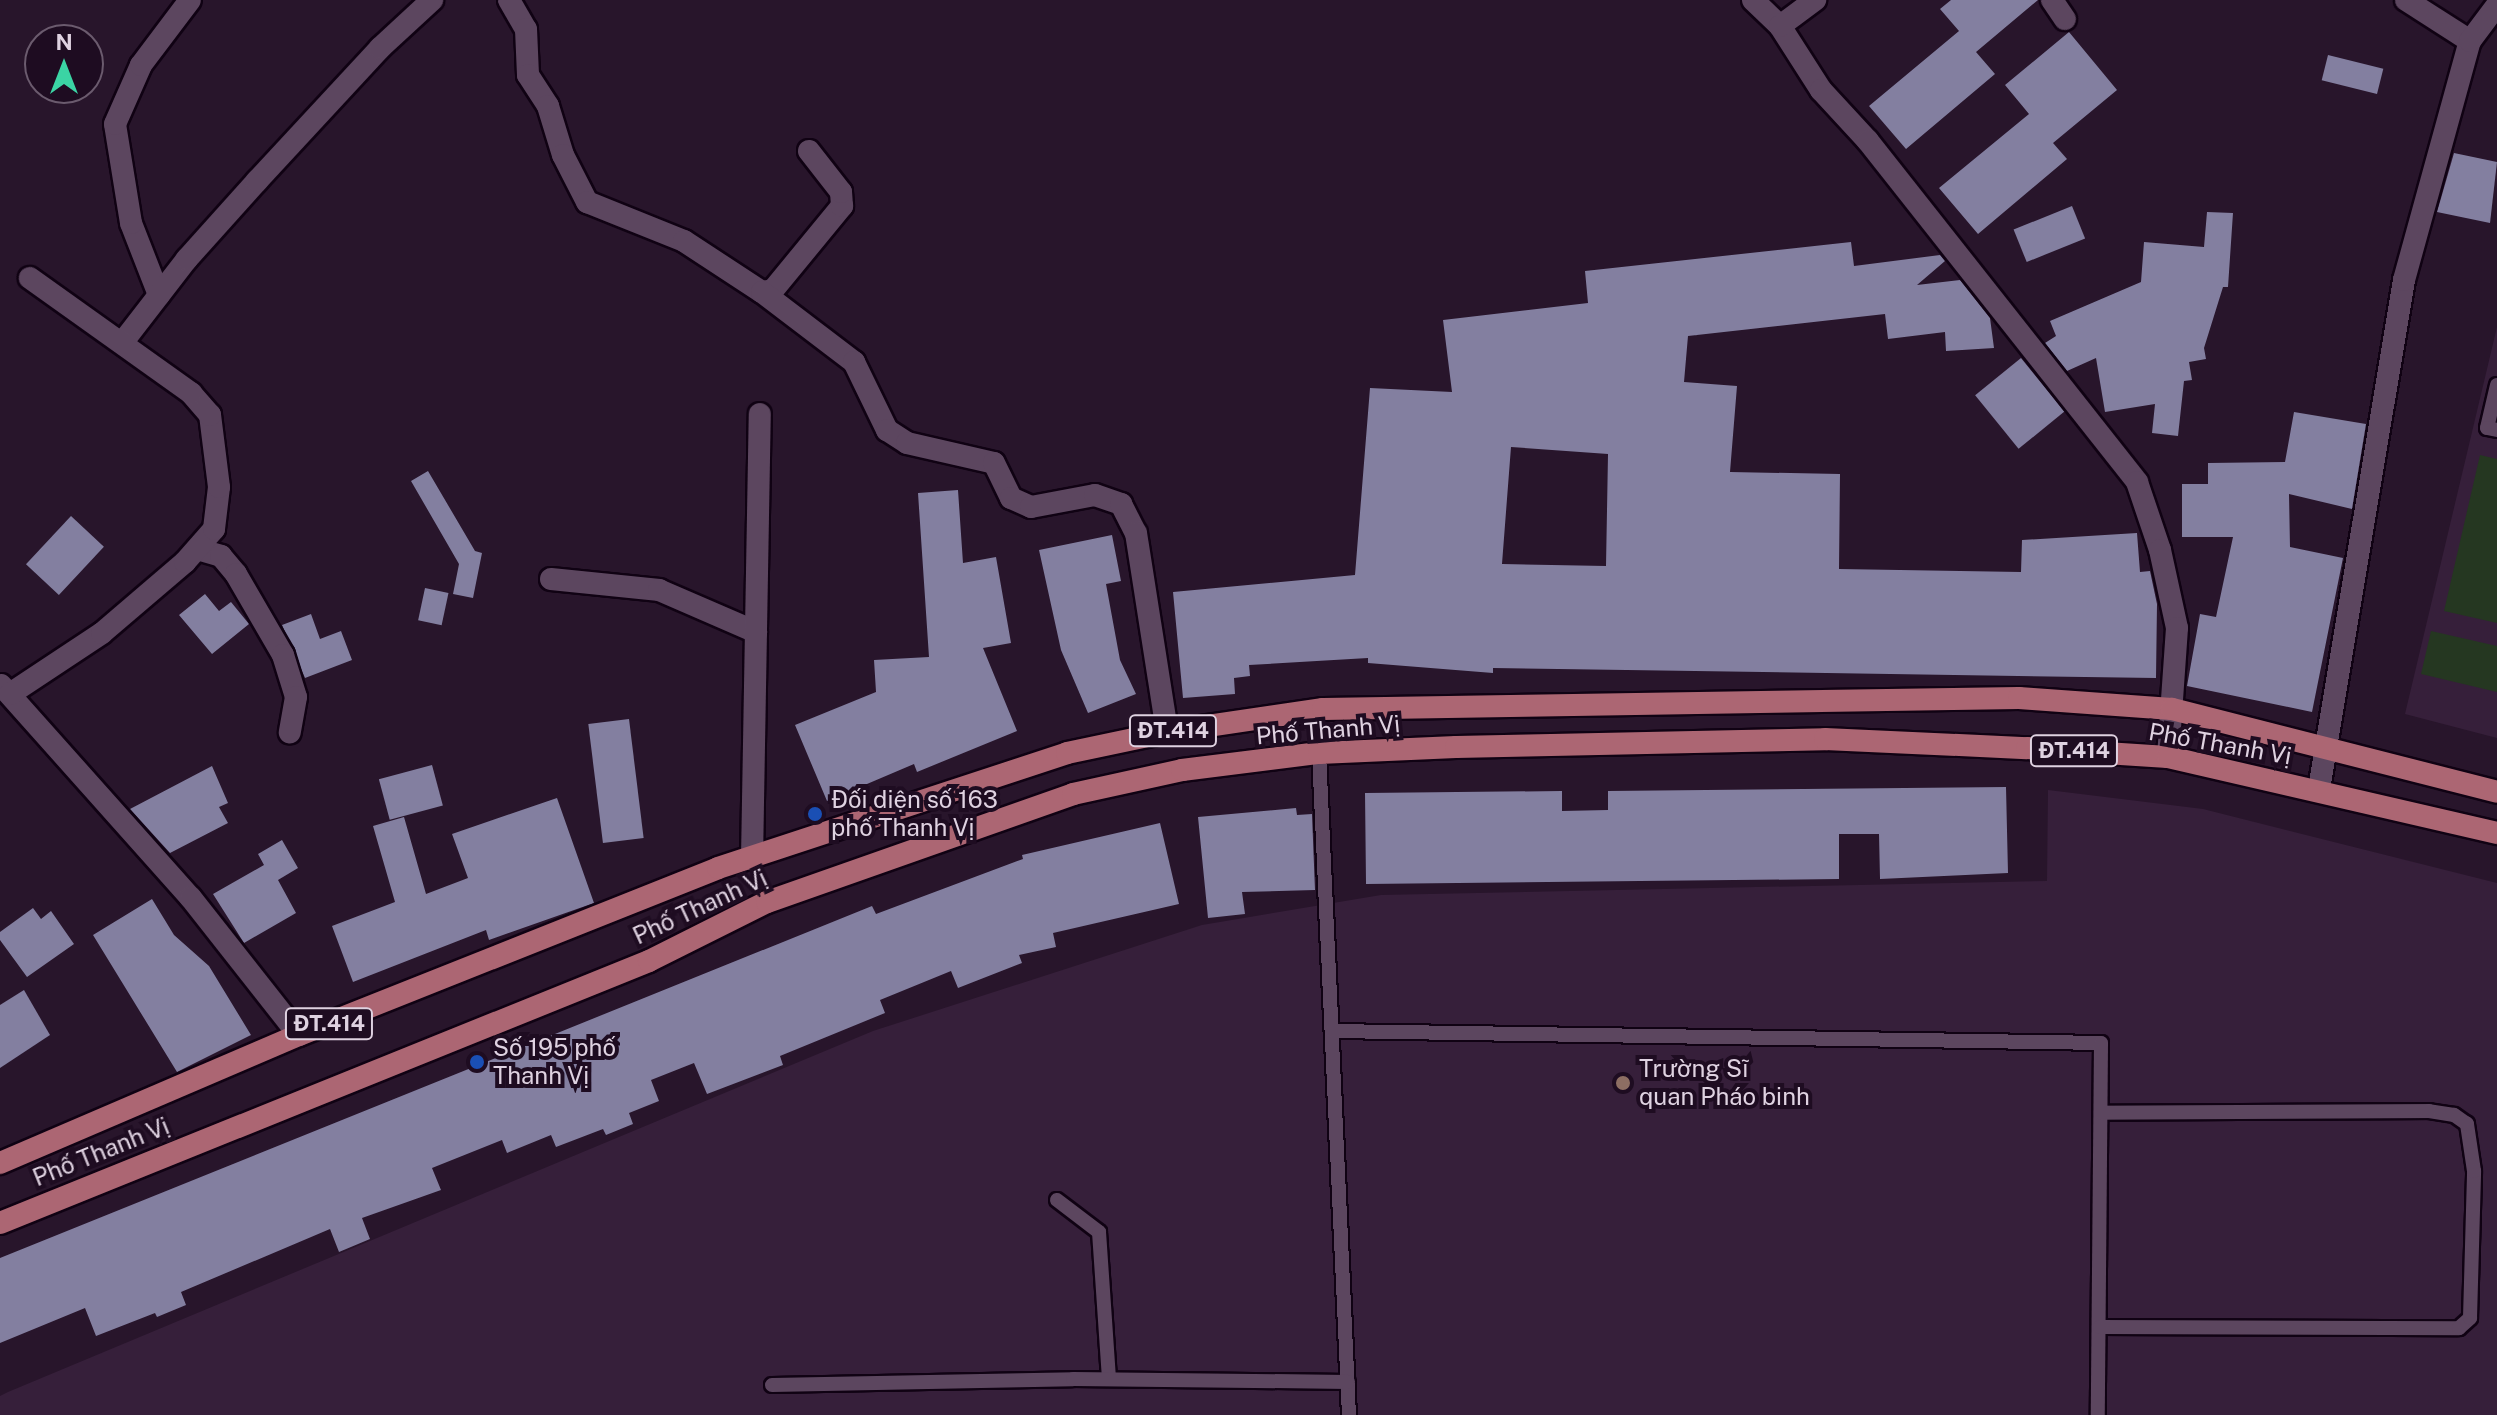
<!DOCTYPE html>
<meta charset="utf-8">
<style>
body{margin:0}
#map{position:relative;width:2497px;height:1415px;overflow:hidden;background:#28152b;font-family:"Public Sans",sans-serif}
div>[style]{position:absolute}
.built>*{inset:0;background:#361f3a}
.green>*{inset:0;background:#253721}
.building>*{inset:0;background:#837fa0;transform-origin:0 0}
.roads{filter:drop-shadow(2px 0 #100213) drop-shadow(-2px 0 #100213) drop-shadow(0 2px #100213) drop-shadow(0 -2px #100213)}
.service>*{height:14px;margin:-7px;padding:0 7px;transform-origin:7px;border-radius:7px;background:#5c465f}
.minor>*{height:22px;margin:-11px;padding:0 11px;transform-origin:11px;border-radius:11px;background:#5c465f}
.primary>*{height:22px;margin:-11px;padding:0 11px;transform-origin:11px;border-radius:11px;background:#ac6673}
.dots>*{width:22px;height:22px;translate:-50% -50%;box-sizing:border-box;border:4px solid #1e0c21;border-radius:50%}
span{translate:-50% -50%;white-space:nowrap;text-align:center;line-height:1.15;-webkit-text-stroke:8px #1e0c21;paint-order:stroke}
.shield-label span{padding:2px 6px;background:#1e0c21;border:2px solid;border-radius:6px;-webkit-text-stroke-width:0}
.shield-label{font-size:22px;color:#dfd2e1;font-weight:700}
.street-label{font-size:24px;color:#dfd2e1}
.poi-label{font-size:24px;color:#dfd2e1}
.left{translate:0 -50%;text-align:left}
.north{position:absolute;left:24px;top:24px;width:80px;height:80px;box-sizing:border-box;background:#1e0c21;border:2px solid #6b5b6e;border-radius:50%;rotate:0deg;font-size:22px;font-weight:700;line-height:32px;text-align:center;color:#dfd2e1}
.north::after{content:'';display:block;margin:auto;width:28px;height:36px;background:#3bd4a4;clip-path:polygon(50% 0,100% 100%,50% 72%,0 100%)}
</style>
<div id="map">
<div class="built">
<i style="clip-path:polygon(2497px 327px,2497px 738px,2405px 714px)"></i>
<i style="clip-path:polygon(2048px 790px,2203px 809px,2497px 883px,2497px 1415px,0 1415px,0 1396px,8px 1392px,873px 1031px,1202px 925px,1381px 895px,2047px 881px)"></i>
</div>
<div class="green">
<i style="clip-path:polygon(2480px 455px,2497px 459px,2497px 623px,2444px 611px)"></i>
<i style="clip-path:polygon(2431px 631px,2497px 646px,2497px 692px,2421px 674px)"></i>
</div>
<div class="building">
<i style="clip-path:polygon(1951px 0,2038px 0,1976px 52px,1995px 74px,1906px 149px,1869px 106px,1959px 31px,1940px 9px)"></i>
<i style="clip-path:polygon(2069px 32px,2117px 90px,2053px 143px,2067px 159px,1978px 234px,1939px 188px,2029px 114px,2005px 85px)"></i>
<i style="left:2328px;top:55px;width:57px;height:26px;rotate:14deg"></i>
<i style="clip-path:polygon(2454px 153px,2497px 162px,2490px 223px,2437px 212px)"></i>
<i style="left:2072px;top:206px;width:35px;height:63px;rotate:68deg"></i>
<i style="clip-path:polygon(2207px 212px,2233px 213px,2228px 287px,2223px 287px,2204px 348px,2206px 359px,2189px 362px,2192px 380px,2184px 381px,2178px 436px,2152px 433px,2155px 404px,2105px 412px,2096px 358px,2067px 371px,2045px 343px,2056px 336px,2050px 321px,2141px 282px,2144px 242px,2204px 247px)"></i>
<i style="clip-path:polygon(evenodd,1851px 242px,1854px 266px,1940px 255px,1945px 261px,1917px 285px,1960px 280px,1990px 318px,1994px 348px,1946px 351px,1945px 332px,1888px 339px,1885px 314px,1688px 336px,1684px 382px,1737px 386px,1730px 472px,1840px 474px,1839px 569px,2021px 572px,2022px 540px,2137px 533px,2140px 572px,2150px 571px,2157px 604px,2156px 678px,1493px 668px,1493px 673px,1368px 663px,1368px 658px,1249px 665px,1250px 676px,1234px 678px,1235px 694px,1183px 698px,1173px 592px,1355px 575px,1370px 388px,1452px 392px,1443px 320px,1588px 303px,1585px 271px,1851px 242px,1511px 447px,1608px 454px,1606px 566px,1502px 564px,1511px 447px)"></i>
<i style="left:2021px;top:358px;width:69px;height:59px;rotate:51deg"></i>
<i style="clip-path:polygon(2294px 412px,2366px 424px,2352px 509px,2289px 494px,2290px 547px,2343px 558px,2312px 712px,2187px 686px,2200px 614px,2216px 617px,2233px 537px,2182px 537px,2182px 484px,2208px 484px,2208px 463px,2285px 462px)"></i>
<i style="clip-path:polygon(428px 471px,475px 551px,482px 553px,473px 598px,453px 594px,459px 564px,411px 481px)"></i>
<i style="clip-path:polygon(958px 490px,963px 563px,996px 557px,1011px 643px,983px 648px,1017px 731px,917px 772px,914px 764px,827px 801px,795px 725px,876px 692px,874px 660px,929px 657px,918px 493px)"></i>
<i style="left:71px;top:516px;width:45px;height:66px;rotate:43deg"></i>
<i style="clip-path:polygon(1112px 535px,1121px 581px,1106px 584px,1120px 660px,1136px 694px,1088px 713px,1061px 650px,1039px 550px)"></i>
<i style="left:425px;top:588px;width:24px;height:33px;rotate:12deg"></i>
<i style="clip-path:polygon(205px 594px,219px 611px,231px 602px,249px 624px,212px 654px,179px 615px)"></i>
<i style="clip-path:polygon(311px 614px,320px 639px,341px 631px,352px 660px,305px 678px,282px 625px)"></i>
<i style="left:629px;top:719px;width:120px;height:41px;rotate:83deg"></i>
<i style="left:432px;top:765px;width:42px;height:55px;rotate:75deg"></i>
<i style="clip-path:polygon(212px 766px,228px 803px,219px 807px,228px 823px,170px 853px,130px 809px)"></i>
<i style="clip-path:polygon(2006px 787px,2008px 873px,1880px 879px,1879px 834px,1839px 834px,1839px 879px,1366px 884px,1365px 793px,1562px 791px,1562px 811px,1608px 810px,1608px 791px)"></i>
<i style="clip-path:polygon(557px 798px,594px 903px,489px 940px,486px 930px,353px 982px,332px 926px,395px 902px,373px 826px,404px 817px,426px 894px,468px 878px,452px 834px)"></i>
<i style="clip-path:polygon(1296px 808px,1297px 815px,1312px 814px,1315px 890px,1242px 892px,1245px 914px,1208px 918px,1198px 817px)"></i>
<i style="clip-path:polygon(1160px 823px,1179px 904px,1053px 933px,1056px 947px,1019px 955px,1022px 963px,958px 988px,951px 971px,880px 1000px,885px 1013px,780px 1056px,783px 1065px,707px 1094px,694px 1063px,651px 1080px,659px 1101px,629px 1113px,633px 1124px,606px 1135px,603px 1129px,556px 1147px,551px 1135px,507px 1153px,502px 1140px,432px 1168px,441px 1190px,362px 1218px,370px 1239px,339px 1252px,330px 1229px,181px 1292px,186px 1305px,157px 1317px,155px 1313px,96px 1336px,85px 1308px,0 1343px,0 1258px,872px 906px,876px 914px,1023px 859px,1022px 855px)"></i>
<i style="clip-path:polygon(282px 840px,298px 868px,278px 880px,296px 913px,244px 943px,213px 894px,264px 865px,258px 854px)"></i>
<i style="clip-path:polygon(152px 899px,174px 935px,209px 966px,251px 1035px,177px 1072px,93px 935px)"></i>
<i style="clip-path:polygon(33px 908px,41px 919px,51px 911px,74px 944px,27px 977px,0 940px,0 932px)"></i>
<i style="clip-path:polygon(24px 990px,50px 1035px,0 1068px,0 1005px)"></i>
</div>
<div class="roads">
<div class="service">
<i style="left:2497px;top:385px;width:44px;rotate:103.1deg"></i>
<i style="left:2487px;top:428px;width:10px;rotate:11deg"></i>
<i style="left:1319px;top:753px;width:663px;rotate:87.41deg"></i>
<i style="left:1332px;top:1031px;width:769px;rotate:0.89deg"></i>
<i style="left:2101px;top:1043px;width:372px;rotate:90.5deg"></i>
<i style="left:1057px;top:1200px;width:53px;rotate:37.3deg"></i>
<i style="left:1099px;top:1232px;width:147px;rotate:86.1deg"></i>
<i style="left:2100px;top:1327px;width:359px;rotate:0.2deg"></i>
<i style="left:2459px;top:1328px;width:15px;rotate:-42deg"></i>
<i style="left:2470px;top:1318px;width:147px;rotate:-88.4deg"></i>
<i style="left:2474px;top:1171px;width:48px;rotate:-98.5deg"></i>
<i style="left:2467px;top:1124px;width:16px;rotate:-145deg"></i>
<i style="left:2454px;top:1115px;width:25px;rotate:-171deg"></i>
<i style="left:2429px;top:1111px;width:328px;rotate:179.7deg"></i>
<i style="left:772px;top:1385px;width:301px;rotate:-1.1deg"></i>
<i style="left:1073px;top:1379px;width:275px;rotate:0.6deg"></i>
</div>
<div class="minor">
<i style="left:509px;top:0;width:34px;rotate:60deg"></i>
<i style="left:526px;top:29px;width:46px;rotate:87.5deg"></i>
<i style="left:528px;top:75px;width:37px;rotate:57deg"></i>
<i style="left:548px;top:106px;width:51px;rotate:73deg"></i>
<i style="left:563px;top:155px;width:53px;rotate:62.9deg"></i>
<i style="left:587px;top:202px;width:105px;rotate:21.9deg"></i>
<i style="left:684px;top:241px;width:93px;rotate:33.2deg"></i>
<i style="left:762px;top:292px;width:11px;rotate:-10deg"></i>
<i style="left:773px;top:290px;width:109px;rotate:-50.6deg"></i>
<i style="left:842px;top:206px;width:14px;rotate:-94deg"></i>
<i style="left:841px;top:192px;width:52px;rotate:-128deg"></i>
<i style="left:1753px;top:0;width:37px;rotate:44deg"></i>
<i style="left:1780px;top:26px;width:76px;rotate:57.4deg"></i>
<i style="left:1821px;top:90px;width:69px;rotate:47.3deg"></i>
<i style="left:1868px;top:141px;width:434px;rotate:51.7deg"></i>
<i style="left:2137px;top:482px;width:72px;rotate:71.3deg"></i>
<i style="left:2160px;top:550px;width:80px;rotate:77.7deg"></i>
<i style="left:2177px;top:628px;width:129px;rotate:94deg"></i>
<i style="left:2052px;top:0;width:23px;rotate:56deg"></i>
<i style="left:2406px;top:0;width:76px;rotate:32.6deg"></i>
<i style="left:1780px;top:26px;width:44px;rotate:-36.6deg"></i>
<i style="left:762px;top:292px;width:116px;rotate:37.3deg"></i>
<i style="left:854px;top:362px;width:76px;rotate:64.1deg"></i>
<i style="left:887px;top:430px;width:24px;rotate:33deg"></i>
<i style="left:907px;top:443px;width:89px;rotate:12.9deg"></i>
<i style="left:994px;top:463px;width:39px;rotate:64deg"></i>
<i style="left:1011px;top:498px;width:22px;rotate:24deg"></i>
<i style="left:1031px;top:507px;width:65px;rotate:-10.6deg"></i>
<i style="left:1095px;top:495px;width:28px;rotate:19deg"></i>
<i style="left:1121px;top:504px;width:33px;rotate:63deg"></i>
<i style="left:1136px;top:533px;width:201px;rotate:81.1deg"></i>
<i style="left:159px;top:295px;width:77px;rotate:-111.3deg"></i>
<i style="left:131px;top:223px;width:100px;rotate:-99.2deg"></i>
<i style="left:115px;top:124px;width:64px;rotate:-66.2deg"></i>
<i style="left:141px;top:65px;width:81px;rotate:-53deg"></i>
<i style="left:122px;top:343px;width:106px;rotate:-52.3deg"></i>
<i style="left:187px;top:259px;width:105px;rotate:-48.1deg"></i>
<i style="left:257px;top:181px;width:181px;rotate:-47.2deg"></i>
<i style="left:380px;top:48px;width:71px;rotate:-42.7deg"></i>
<i style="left:197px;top:549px;width:25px;rotate:16deg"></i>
<i style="left:221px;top:556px;width:23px;rotate:50deg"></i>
<i style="left:236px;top:574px;width:94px;rotate:59.9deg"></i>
<i style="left:283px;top:655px;width:44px;rotate:72.8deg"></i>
<i style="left:296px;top:697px;width:36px;rotate:100deg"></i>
<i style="left:551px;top:579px;width:109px;rotate:5.8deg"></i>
<i style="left:659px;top:590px;width:106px;rotate:23.4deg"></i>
<i style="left:1px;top:685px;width:285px;rotate:48.3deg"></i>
<i style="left:191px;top:898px;width:174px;rotate:51.8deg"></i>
<i style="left:10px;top:694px;width:110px;rotate:-33.5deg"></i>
<i style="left:102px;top:633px;width:109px;rotate:-40.5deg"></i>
<i style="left:185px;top:562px;width:44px;rotate:-48.7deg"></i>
<i style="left:214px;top:529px;width:42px;rotate:-83.2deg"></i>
<i style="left:219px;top:487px;width:73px;rotate:-97.1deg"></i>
<i style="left:210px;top:415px;width:29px;rotate:-131deg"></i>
<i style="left:191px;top:393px;width:198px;rotate:-144.5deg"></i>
<i style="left:2319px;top:789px;width:516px;rotate:-80.52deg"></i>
<i style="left:2404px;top:280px;width:248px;rotate:-74.6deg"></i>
<i style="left:2470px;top:41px;width:45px;rotate:-53.1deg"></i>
<i style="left:752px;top:859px;width:445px;rotate:-89deg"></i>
</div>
<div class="primary">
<i style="left:0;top:1163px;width:325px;rotate:-23.2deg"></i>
<i style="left:299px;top:1035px;width:451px;rotate:-21.7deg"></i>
<i style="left:718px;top:868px;width:367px;rotate:-18.2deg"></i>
<i style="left:1067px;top:753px;width:102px;rotate:-11.9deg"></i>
<i style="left:1167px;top:732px;width:158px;rotate:-8.4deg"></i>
<i style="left:1323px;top:709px;width:696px;rotate:-0.91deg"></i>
<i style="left:2019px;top:698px;width:153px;rotate:4.1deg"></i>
<i style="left:2172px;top:709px;width:335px;rotate:14.3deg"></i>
<i style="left:0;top:1223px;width:700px;rotate:-21.98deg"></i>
<i style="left:649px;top:961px;width:132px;rotate:-26.6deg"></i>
<i style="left:767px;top:902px;width:324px;rotate:-19.4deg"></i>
<i style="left:1073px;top:794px;width:112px;rotate:-12.4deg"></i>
<i style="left:1182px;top:770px;width:138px;rotate:-7.1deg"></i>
<i style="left:1319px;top:753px;width:137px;rotate:-2.5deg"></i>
<i style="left:1456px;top:747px;width:369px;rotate:-1.2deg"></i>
<i style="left:1825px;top:739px;width:202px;rotate:2.6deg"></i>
<i style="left:2027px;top:748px;width:141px;rotate:3.7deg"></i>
<i style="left:2168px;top:757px;width:338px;rotate:13deg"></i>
</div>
</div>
<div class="dots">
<i style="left:815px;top:814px;background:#1a4fb4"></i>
<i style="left:477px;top:1062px;background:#1a4fb4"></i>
<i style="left:1623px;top:1083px;background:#8d6e63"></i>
</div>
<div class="shield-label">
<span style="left:1173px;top:731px">ĐT.414</span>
<span style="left:2074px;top:751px">ĐT.414</span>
<span style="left:329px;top:1024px">ĐT.414</span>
</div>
<div class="street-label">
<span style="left:1328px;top:730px;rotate:-5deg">Phố Thanh Vị</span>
<span style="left:2220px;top:744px;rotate:10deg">Phố Thanh Vị</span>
<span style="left:700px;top:907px;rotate:-25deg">Phố Thanh Vị</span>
<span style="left:101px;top:1152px;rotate:-22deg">Phố Thanh Vị</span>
</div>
<div class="poi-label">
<span class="left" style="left:831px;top:814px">Đối diện số 163<br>phố Thanh Vị</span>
<span class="left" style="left:493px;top:1062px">Số 195 phố<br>Thanh Vị</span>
<span class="left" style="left:1639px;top:1083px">Trường Sĩ<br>quan Pháo binh</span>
</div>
<div class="north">N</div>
</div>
